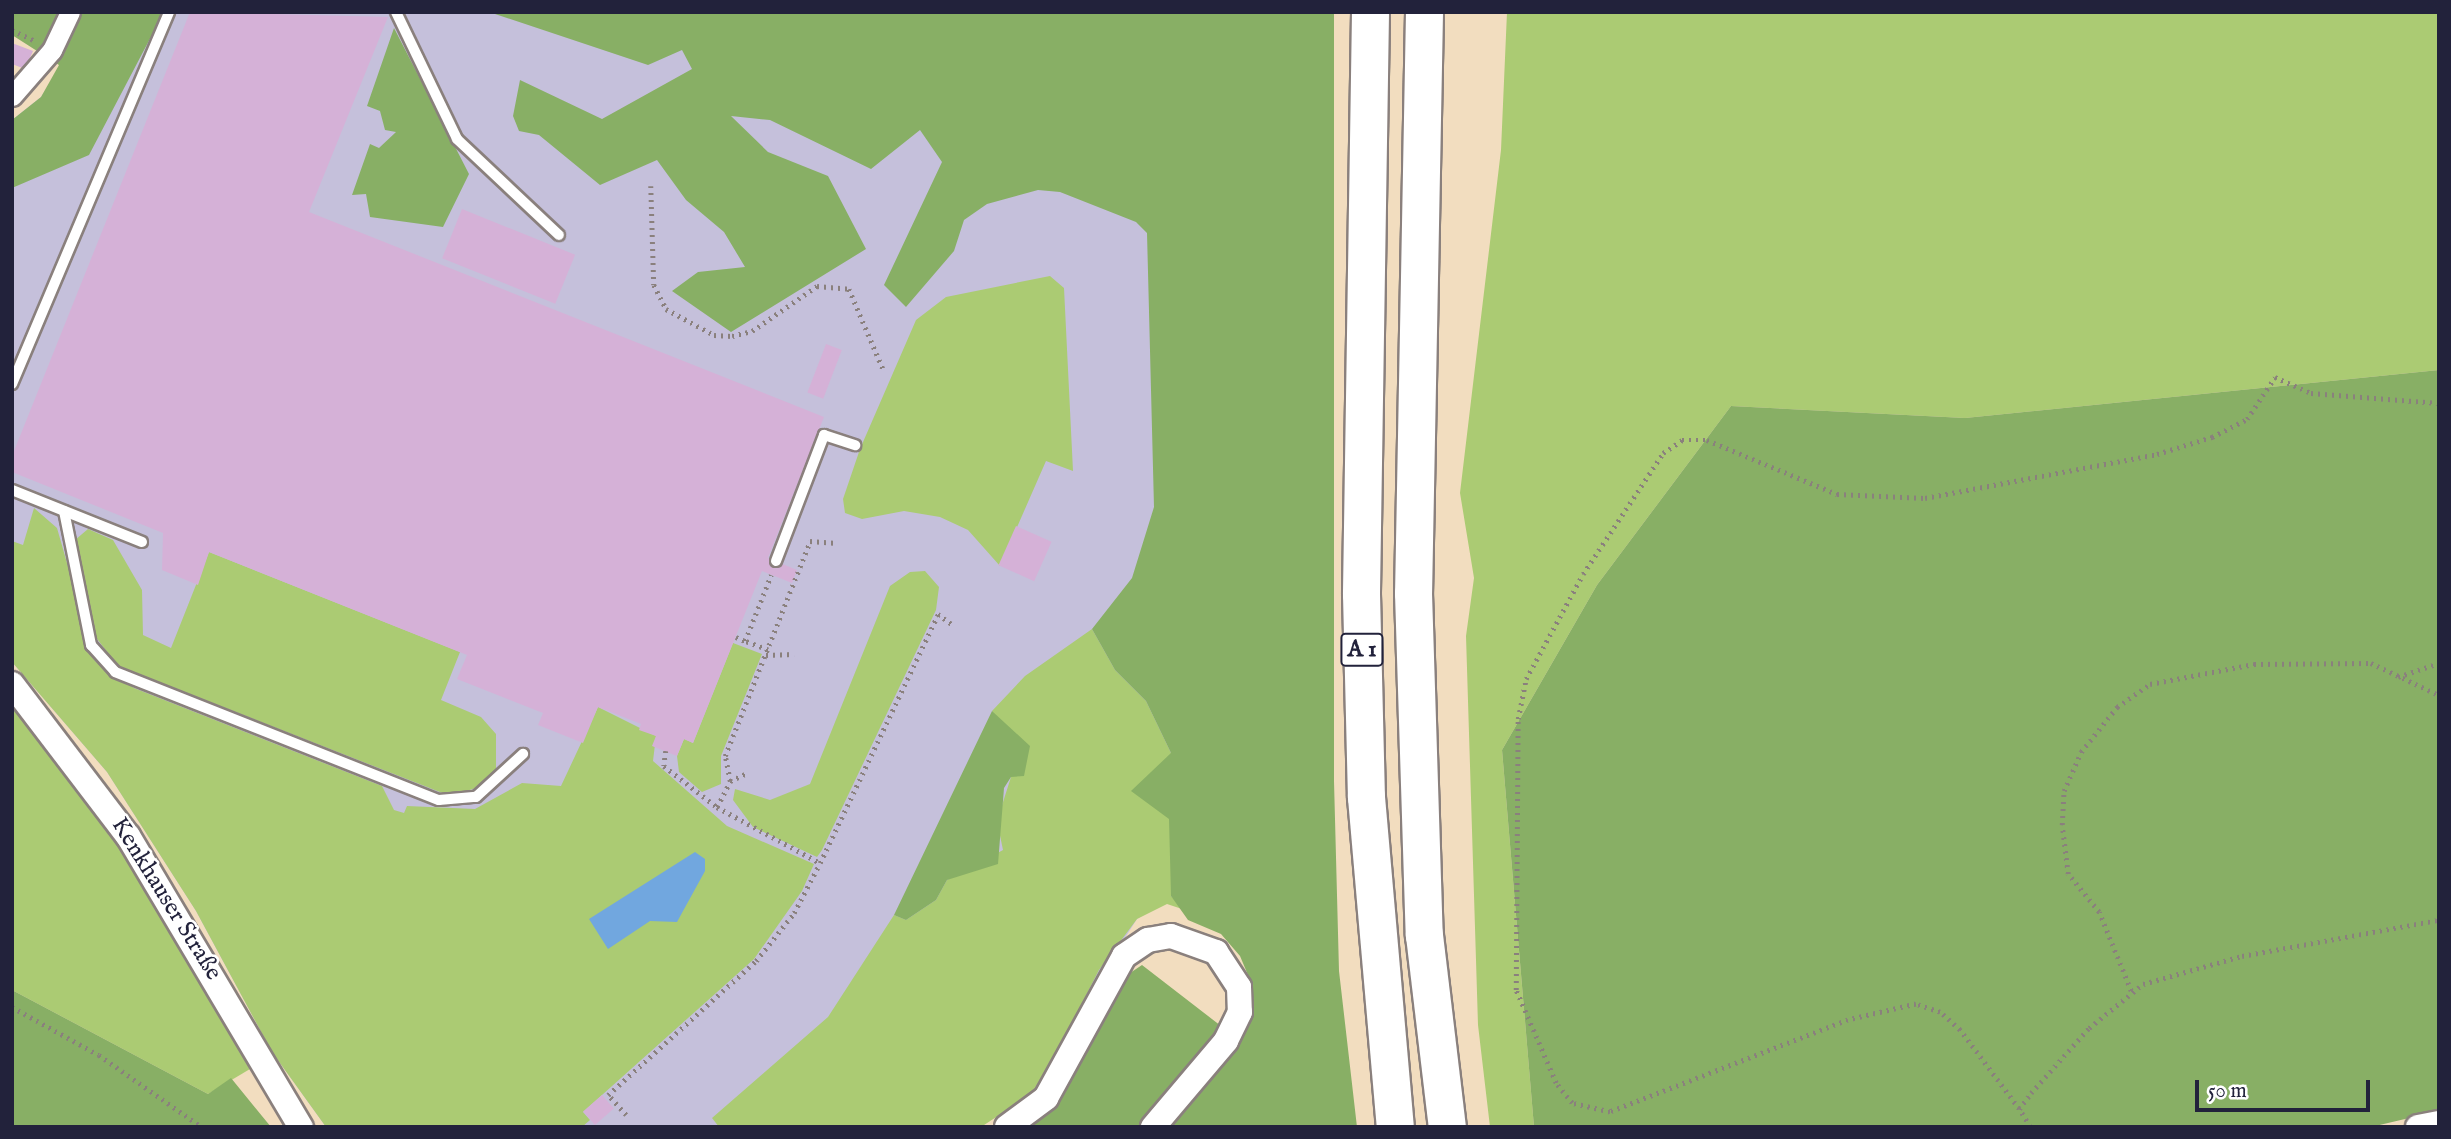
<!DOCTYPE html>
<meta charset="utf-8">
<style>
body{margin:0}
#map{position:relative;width:2451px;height:1139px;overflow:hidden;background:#f2ddbf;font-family:"IM FELL English",serif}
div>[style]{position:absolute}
.industrial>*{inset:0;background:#c5c0db}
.green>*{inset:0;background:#abcb73}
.forest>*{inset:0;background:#88af65}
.water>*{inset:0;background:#71a7df}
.building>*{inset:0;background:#d5b1d7;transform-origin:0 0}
.path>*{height:4.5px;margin-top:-2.25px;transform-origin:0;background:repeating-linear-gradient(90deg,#8a807d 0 2px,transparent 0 7px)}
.roads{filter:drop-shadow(2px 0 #8a807d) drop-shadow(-2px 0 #8a807d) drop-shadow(0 2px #8a807d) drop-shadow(0 -2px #8a807d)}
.service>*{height:10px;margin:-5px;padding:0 5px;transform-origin:5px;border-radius:5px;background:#fff}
.minor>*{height:19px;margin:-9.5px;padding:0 9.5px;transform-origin:9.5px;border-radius:9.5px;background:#fff}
.tertiary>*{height:24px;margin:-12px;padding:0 12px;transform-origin:12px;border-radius:12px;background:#fff}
.motorway>*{height:37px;margin:-18.5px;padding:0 18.5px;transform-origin:18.5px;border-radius:18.5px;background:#fff}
span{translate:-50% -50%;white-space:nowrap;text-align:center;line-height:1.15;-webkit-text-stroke:5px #fff;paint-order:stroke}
.shield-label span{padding:2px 5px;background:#fff;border:2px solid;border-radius:5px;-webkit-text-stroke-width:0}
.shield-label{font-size:23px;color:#22223b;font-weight:700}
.street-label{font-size:24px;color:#22223b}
.frame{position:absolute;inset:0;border:14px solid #22223b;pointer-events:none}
.scale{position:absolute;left:2195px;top:1080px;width:175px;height:32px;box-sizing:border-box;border:4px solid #22223b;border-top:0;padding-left:9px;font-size:21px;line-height:24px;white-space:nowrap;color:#22223b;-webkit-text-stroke:5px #fff;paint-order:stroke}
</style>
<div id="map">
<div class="industrial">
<i style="clip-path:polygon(95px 12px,1278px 12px,1314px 810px,1137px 919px,1082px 1005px,981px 1127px,326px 1127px,272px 1052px,196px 911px,107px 772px,12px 662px,12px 120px,41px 97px)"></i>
</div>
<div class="green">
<i style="clip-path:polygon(1507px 12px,2439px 12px,2439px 370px,1965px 418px,1731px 406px,1597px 585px,1502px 750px,1534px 1127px,1490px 1127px,1478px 1025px,1466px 636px,1474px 578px,1460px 493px,1501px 150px)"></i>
<i style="clip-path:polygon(1050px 276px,1064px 288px,1073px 471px,1046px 461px,1000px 566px,968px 530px,940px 517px,904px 511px,862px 519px,845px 513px,843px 499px,860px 449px,916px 320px,946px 297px)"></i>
<i style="clip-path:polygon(34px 508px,57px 528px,95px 661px,134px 688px,382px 786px,394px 810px,404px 813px,407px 806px,475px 809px,522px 783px,561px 786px,598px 707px,656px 736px,653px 761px,727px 826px,814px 864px,802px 891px,754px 959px,583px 1112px,590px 1120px,582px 1127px,326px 1127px,272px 1052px,196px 911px,107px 772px,12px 662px,12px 541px,23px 545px)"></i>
<i style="clip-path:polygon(88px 529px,113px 540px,142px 590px,143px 635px,171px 648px,209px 552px,460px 652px,441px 700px,481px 717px,496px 734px,496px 770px,486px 785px,450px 796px,118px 666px,94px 635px,75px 540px)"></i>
<i style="clip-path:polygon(925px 571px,939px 587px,936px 610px,822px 850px,817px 857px,753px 827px,733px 800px,735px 789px,770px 800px,810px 784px,890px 586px,910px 572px)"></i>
<i style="clip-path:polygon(1092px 629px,1115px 670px,1146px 701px,1171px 753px,1171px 896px,1185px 910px,1167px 904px,1137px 919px,1099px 970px,1045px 1076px,1027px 1097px,981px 1127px,719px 1127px,712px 1118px,828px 1017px,894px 915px,906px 920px,936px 900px,947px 880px,1003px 850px,997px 821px,1011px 777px,1008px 732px,992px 711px,1025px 676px)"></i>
<i style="clip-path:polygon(733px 643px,762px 654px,721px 756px,721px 784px,702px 792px,679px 772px,677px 756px,684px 739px,693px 743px)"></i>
<i style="clip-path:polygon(12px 701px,118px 844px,236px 1038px,250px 1069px,208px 1094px,12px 990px)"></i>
</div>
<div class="forest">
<i style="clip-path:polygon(12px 12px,164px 12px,89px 155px,12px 188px,12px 120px,41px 97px,59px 65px,12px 35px)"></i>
<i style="clip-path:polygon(489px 12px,1334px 12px,1334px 781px,1339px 971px,1357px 1127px,1030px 1127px,1068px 1086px,1124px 977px,1142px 965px,1221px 1026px,1252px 1013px,1253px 987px,1240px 956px,1221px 934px,1188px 920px,1171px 896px,1169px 819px,1131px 791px,1171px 753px,1146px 701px,1115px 670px,1092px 629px,1132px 578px,1154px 507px,1147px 233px,1136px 222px,1060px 192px,1038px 190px,987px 204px,964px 220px,954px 251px,906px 307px,884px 285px,942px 162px,920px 130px,871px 169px,770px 120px,731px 116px,768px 152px,828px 176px,866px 249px,731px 332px,672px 291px,698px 272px,745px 267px,724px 232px,686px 200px,657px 160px,600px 185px,539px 135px,519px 131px,513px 116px,520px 80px,602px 119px,692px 69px,682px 50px,648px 65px)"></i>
<i style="clip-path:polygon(394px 28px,469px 174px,443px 227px,370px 217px,366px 194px,352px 195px,370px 144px,379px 148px,396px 132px,385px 130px,380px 111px,367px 106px)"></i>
<i style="clip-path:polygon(2439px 370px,2439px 1111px,2371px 1127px,1534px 1127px,1502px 750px,1597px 585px,1731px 406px,1965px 418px)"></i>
<i style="clip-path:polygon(992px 711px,1030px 746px,1024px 776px,1011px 777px,1004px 788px,998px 864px,947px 880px,936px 900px,906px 920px,894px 915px)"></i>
<i style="clip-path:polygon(12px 990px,208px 1094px,231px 1078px,271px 1127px,12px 1127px)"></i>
</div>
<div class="water">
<i style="clip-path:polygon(695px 852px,705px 859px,705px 871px,677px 922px,650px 921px,608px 949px,589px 919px)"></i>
</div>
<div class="building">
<i style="clip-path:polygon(190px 12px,388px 17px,309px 212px,824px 417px,768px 558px,797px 570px,792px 583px,762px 571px,693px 743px,684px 739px,677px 756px,652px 746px,656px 736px,639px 730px,641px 724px,598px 707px,583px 743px,538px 725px,543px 713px,457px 679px,467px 655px,209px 552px,198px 585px,162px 570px,163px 533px,12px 472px,12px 456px)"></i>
<i style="clip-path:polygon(12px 43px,33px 51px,25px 69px,12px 64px)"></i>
<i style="left:462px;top:209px;width:122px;height:53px;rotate:22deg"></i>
<i style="left:826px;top:344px;width:17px;height:52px;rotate:21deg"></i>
<i style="left:1016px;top:526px;width:39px;height:43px;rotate:24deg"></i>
<i style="left:602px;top:1095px;width:18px;height:25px;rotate:49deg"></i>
</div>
<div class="path">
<i style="left:12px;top:30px;width:26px;rotate:25deg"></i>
<i style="left:651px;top:186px;width:99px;rotate:88.3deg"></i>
<i style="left:654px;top:285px;width:27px;rotate:63deg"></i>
<i style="left:666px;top:309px;width:55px;rotate:28.4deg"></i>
<i style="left:714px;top:335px;width:18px;rotate:3deg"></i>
<i style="left:732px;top:336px;width:21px;rotate:-14deg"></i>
<i style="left:752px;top:331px;width:79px;rotate:-34.7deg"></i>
<i style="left:817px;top:286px;width:32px;rotate:5deg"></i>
<i style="left:849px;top:289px;width:89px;rotate:66.9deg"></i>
<i style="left:736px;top:637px;width:10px;rotate:24deg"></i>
<i style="left:768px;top:650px;width:25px;rotate:-159deg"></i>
<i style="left:745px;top:641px;width:71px;rotate:-68.5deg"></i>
<i style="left:766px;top:655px;width:28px;rotate:-2deg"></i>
<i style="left:2398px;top:677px;width:43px;rotate:-18.9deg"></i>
<i style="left:666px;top:751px;width:15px;rotate:98deg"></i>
<i style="left:664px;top:766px;width:67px;rotate:37.7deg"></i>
<i style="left:717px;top:807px;width:29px;rotate:-63deg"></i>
<i style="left:730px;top:781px;width:19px;rotate:-25deg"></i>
<i style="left:730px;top:781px;width:25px;rotate:-101deg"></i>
<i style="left:725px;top:756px;width:231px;rotate:-68.4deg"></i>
<i style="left:810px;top:541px;width:27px;rotate:4deg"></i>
<i style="left:717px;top:807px;width:117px;rotate:28.5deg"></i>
<i style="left:820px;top:863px;width:276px;rotate:-64.6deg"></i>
<i style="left:938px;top:614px;width:17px;rotate:36deg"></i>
<i style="left:2131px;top:991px;width:85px;rotate:-112.1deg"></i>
<i style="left:2099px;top:912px;width:49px;rotate:-129.2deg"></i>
<i style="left:2068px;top:874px;width:49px;rotate:-97deg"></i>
<i style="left:2062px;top:825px;width:34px;rotate:-87deg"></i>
<i style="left:2064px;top:791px;width:43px;rotate:-66.4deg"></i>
<i style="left:2081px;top:752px;width:58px;rotate:-51.3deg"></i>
<i style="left:2117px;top:707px;width:40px;rotate:-34.9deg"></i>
<i style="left:2150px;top:684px;width:106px;rotate:-10.9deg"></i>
<i style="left:2254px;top:664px;width:117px;rotate:-0.5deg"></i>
<i style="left:2371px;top:663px;width:75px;rotate:25.2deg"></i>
<i style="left:12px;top:1007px;width:99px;rotate:28.9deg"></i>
<i style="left:99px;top:1055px;width:126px;rotate:35deg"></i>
<i style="left:2019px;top:1109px;width:99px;rotate:-126.8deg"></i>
<i style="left:1960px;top:1030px;width:27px;rotate:-138deg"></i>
<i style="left:1940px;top:1012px;width:25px;rotate:-162deg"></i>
<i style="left:1916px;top:1004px;width:70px;rotate:166.8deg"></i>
<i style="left:1848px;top:1020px;width:255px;rotate:158.9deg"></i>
<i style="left:1610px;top:1112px;width:39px;rotate:-167deg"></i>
<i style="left:1572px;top:1103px;width:26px;rotate:-129deg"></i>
<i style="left:1556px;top:1083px;width:101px;rotate:-113.3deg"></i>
<i style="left:1516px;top:990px;width:271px;rotate:-89.6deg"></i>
<i style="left:1518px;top:719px;width:41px;rotate:-78.7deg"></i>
<i style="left:1526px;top:679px;width:119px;rotate:-61.5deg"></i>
<i style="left:1583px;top:574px;width:145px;rotate:-56.5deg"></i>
<i style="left:1663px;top:453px;width:23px;rotate:-34deg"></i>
<i style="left:1682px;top:440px;width:25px"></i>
<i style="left:1707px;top:440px;width:141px;rotate:22.6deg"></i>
<i style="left:1837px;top:494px;width:88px;rotate:2.6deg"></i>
<i style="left:1925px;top:498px;width:236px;rotate:-10.7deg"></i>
<i style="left:2157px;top:454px;width:58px;rotate:-17.2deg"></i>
<i style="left:2212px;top:437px;width:39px;rotate:-27deg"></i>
<i style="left:2247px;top:419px;width:50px;rotate:-56.3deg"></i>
<i style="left:2275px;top:377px;width:39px;rotate:24deg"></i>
<i style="left:2311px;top:393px;width:128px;rotate:4.5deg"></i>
<i style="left:626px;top:1115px;width:27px;rotate:-132deg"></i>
<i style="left:608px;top:1095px;width:200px;rotate:-42.2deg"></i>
<i style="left:756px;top:961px;width:61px;rotate:-51.6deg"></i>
<i style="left:794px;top:913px;width:56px;rotate:-62.5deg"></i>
<i style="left:2030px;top:1127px;width:21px;rotate:-121deg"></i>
<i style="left:2019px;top:1109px;width:20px;rotate:-53deg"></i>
<i style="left:2031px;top:1093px;width:87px;rotate:-48.3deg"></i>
<i style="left:2089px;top:1028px;width:70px;rotate:-39.2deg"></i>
<i style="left:2143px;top:984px;width:103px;rotate:-15.8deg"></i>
<i style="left:2242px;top:956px;width:200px;rotate:-10.4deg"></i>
</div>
<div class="roads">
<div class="service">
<i style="left:396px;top:12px;width:141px;rotate:64.3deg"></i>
<i style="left:457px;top:139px;width:140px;rotate:43.3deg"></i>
<i style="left:12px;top:384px;width:404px;rotate:-67.1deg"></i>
<i style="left:12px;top:490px;width:140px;rotate:21.8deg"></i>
<i style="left:64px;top:511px;width:137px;rotate:78.6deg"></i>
<i style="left:91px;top:645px;width:36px;rotate:48deg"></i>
<i style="left:115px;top:672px;width:348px;rotate:21.6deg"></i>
<i style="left:439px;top:800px;width:37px;rotate:-5deg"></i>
<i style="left:476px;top:797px;width:64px;rotate:-42.5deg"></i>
<i style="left:776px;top:561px;width:135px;rotate:-69.1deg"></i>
<i style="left:824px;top:435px;width:33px;rotate:18deg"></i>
</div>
<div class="minor">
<i style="left:12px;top:96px;width:61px;rotate:-49deg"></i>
<i style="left:52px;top:50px;width:42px;rotate:-64.7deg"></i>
</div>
<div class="tertiary">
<i style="left:12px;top:684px;width:191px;rotate:52.7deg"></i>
<i style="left:128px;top:836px;width:339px;rotate:59.3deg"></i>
<i style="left:1007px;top:1127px;width:49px;rotate:-36.6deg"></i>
<i style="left:1046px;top:1098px;width:162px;rotate:-61.2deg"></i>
<i style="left:1124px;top:956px;width:29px;rotate:-34deg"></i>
<i style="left:1148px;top:940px;width:23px;rotate:-10deg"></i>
<i style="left:1171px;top:936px;width:48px;rotate:19.6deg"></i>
<i style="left:1216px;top:952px;width:42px;rotate:56.7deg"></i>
<i style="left:1239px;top:987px;width:25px;rotate:88deg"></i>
<i style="left:1240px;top:1012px;width:32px;rotate:116deg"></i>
<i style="left:1226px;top:1041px;width:113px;rotate:130.3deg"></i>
<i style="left:2418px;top:1127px;width:21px;rotate:-11deg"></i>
</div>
<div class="motorway">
<i style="left:1370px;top:12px;width:582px;rotate:90.89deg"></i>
<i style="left:1361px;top:594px;width:203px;rotate:88.6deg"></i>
<i style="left:1366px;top:797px;width:331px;rotate:85deg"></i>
<i style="left:1424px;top:12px;width:581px;rotate:91.08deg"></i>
<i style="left:1413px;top:593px;width:342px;rotate:88.2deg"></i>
<i style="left:1424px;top:935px;width:193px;rotate:83.2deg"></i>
</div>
</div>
<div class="shield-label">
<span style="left:1362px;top:650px">A 1</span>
</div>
<div class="street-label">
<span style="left:166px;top:899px;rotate:58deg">Kenkhauser Straße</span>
</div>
<div class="frame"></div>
<div class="scale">50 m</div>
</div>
